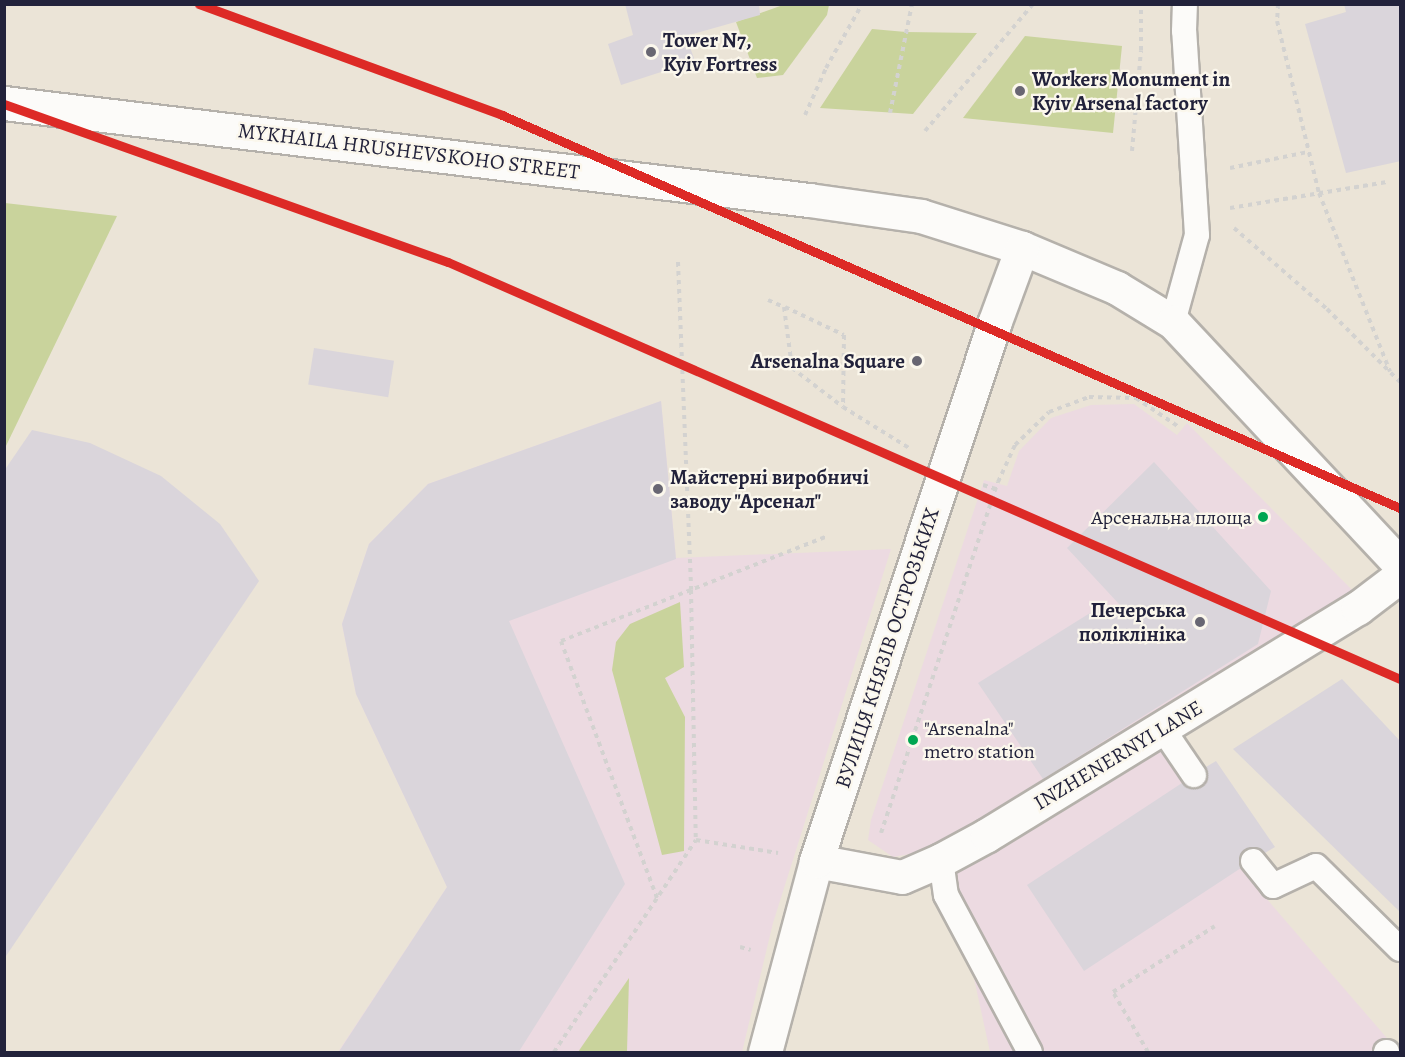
<!DOCTYPE html>
<meta charset="utf-8">
<style>
body{margin:0}
#map{position:relative;width:1405px;height:1057px;overflow:hidden;background:#ebe4d7;font-family:Alegreya,serif}
div>[style]{position:absolute}
.built>*{inset:0;background:#ecdae1}
.green>*{inset:0;background:#c9d39c}
.building>*{inset:0;background:#dad5db;transform-origin:0 0}
.path>*{height:4px;margin-top:-2px;transform-origin:0;background:repeating-linear-gradient(90deg,#d3d2d0 0 4.5px,transparent 0 9px)}
.roads{filter:drop-shadow(2px 0 #b5b1ab) drop-shadow(-2px 0 #b5b1ab) drop-shadow(0 2px #b5b1ab) drop-shadow(0 -2px #b5b1ab)}
.service>*{height:24px;margin:-12px;padding:0 12px;transform-origin:12px;border-radius:12px;background:#fcfbf9}
.minor>*{height:33px;margin:-16.5px;padding:0 16.5px;transform-origin:16.5px;border-radius:16.5px;background:#fcfbf9}
.secondary>*{height:33px;margin:-16.5px;padding:0 16.5px;transform-origin:16.5px;border-radius:16.5px;background:#fcfbf9}
.metro-1>*{height:9px;margin:-4.5px;padding:0 4.5px;transform-origin:4.5px;border-radius:4.5px;background:#dd2a26}
.dots>*{width:16px;height:16px;translate:-50% -50%;box-sizing:border-box;border:3px solid #fbf7ec;border-radius:50%}
span{translate:-50% -50%;white-space:nowrap;text-align:center;line-height:1.15;-webkit-text-stroke:4.5px #fbf7ec;paint-order:stroke}
.bus-label{font-size:20px;color:#22223b}
.right{translate:-100% -50%;text-align:right}
.left{translate:0 -50%;text-align:left}
.poi-label{font-size:21px;color:#22223b;font-weight:700}
.street-label{font-size:21px;color:#22223b}
.frame{position:absolute;inset:0;border:6px solid #22223b;pointer-events:none}
</style>
<div id="map">
<div class="built">
<i style="clip-path:polygon(661px 401px,676px 558px,891px 549px,773px 923px,742px 1052px,338px 1052px,447px 887px,356px 694px,342px 624px,369px 544px,428px 484px)"></i>
<i style="clip-path:polygon(1134px 404px,1177px 435px,1187px 423px,1358px 596px,950px 847px,893px 857px,868px 840px,871px 820px,984px 480px,1007px 486px,1019px 451px,1051px 418px,1091px 405px)"></i>
<i style="clip-path:polygon(1162px 747px,1240px 868px,1399px 1052px,990px 1052px,951px 872px)"></i>
</div>
<div class="green">
<i style="clip-path:polygon(783px 5px,829px 5px,827px 15px,783px 75px,757px 78px,736px 22px)"></i>
<i style="clip-path:polygon(872px 29px,906px 32px,977px 33px,913px 114px,820px 108px)"></i>
<i style="clip-path:polygon(1025px 36px,1122px 46px,1113px 133px,963px 118px)"></i>
<i style="clip-path:polygon(5px 203px,117px 216px,5px 448px,4px 203px)"></i>
<i style="clip-path:polygon(680px 602px,684px 667px,665px 678px,685px 717px,684px 851px,662px 855px,612px 670px,616px 642px,630px 624px)"></i>
<i style="clip-path:polygon(629px 978px,627px 1052px,578px 1052px)"></i>
</div>
<div class="building">
<i style="clip-path:polygon(625px 4px,759px 4px,760px 15px,686px 36px,695px 61px,621px 85px,608px 44px,633px 35px)"></i>
<i style="clip-path:polygon(1344px 4px,1401px 4px,1401px 161px,1346px 173px,1305px 24px,1346px 12px)"></i>
<i style="left:314px;top:348px;width:81px;height:37px;rotate:9deg"></i>
<i style="clip-path:polygon(661px 401px,676px 559px,509px 621px,625px 884px,518px 1053px,338px 1053px,447px 887px,356px 694px,342px 624px,369px 544px,428px 484px)"></i>
<i style="clip-path:polygon(32px 430px,90px 443px,161px 476px,220px 524px,259px 581px,4px 959px,4px 471px)"></i>
<i style="clip-path:polygon(1154px 462px,1271px 591px,1258px 644px,1043px 779px,978px 683px,1098px 608px,1132px 618px,1067px 548px)"></i>
<i style="clip-path:polygon(1342px 679px,1401px 742px,1401px 913px,1233px 749px)"></i>
<i style="clip-path:polygon(1216px 761px,1275px 847px,1265px 853px,1258px 848px,1245px 850px,1240px 856px,1241px 868px,1084px 971px,1027px 885px,1182px 783px,1188px 788px,1202px 787px,1207px 781px,1206px 767px)"></i>
</div>
<div class="path">
<i style="left:1278px;top:4px;width:17px;rotate:93deg"></i>
<i style="left:1277px;top:21px;width:177px;rotate:76.3deg"></i>
<i style="left:1319px;top:193px;width:192px;rotate:68.3deg"></i>
<i style="left:1136px;top:104px;width:17px;rotate:3deg"></i>
<i style="left:890px;top:113px;width:111px;rotate:-78.6deg"></i>
<i style="left:805px;top:115px;width:51px;rotate:-65.9deg"></i>
<i style="left:826px;top:68px;width:73px;rotate:-60.6deg"></i>
<i style="left:925px;top:131px;width:167px;rotate:-49.6deg"></i>
<i style="left:1132px;top:151px;width:101px;rotate:-84.9deg"></i>
<i style="left:1141px;top:50px;width:46px;rotate:-90deg"></i>
<i style="left:1230px;top:168px;width:80px;rotate:-11.6deg"></i>
<i style="left:1230px;top:208px;width:159px;rotate:-9.4deg"></i>
<i style="left:1234px;top:228px;width:123px;rotate:41.1deg"></i>
<i style="left:1327px;top:309px;width:103px;rotate:45deg"></i>
<i style="left:678px;top:262px;width:328px;rotate:87.7deg"></i>
<i style="left:691px;top:590px;width:250px;rotate:88.9deg"></i>
<i style="left:768px;top:300px;width:17px;rotate:24deg"></i>
<i style="left:784px;top:307px;width:62px;rotate:82.5deg"></i>
<i style="left:792px;top:368px;width:64px;rotate:37.4deg"></i>
<i style="left:843px;top:407px;width:78px;rotate:31.8deg"></i>
<i style="left:785px;top:307px;width:65px;rotate:25.4deg"></i>
<i style="left:844px;top:335px;width:71px;rotate:90.8deg"></i>
<i style="left:983px;top:485px;width:14px;rotate:17deg"></i>
<i style="left:881px;top:833px;width:370px;rotate:-71.6deg"></i>
<i style="left:998px;top:482px;width:41px;rotate:-65.3deg"></i>
<i style="left:1015px;top:445px;width:47px;rotate:-44.1deg"></i>
<i style="left:1049px;top:412px;width:43px;rotate:-20.6deg"></i>
<i style="left:1089px;top:397px;width:47px;rotate:1.2deg"></i>
<i style="left:1136px;top:398px;width:52px;rotate:34deg"></i>
<i style="left:657px;top:898px;width:274px;rotate:-110.5deg"></i>
<i style="left:561px;top:641px;width:287px;rotate:-21.5deg"></i>
<i style="left:740px;top:947px;width:11px;rotate:15deg"></i>
<i style="left:554px;top:1052px;width:255px;rotate:-56.2deg"></i>
<i style="left:696px;top:840px;width:83px;rotate:9deg"></i>
<i style="left:1148px;top:1052px;width:69px;rotate:-120.3deg"></i>
<i style="left:1113px;top:992px;width:121px;rotate:-32.9deg"></i>
</div>
<div class="roads">
<div class="service">
<i style="left:1173px;top:322px;width:90px;rotate:-74.6deg"></i>
<i style="left:1197px;top:235px;width:204px;rotate:-93.6deg"></i>
<i style="left:1184px;top:31px;width:27px;rotate:-88deg"></i>
<i style="left:1162px;top:728px;width:57px;rotate:55.8deg"></i>
<i style="left:941px;top:860px;width:35px;rotate:82deg"></i>
<i style="left:946px;top:895px;width:178px;rotate:61.9deg"></i>
<i style="left:1253px;top:861px;width:32px;rotate:51deg"></i>
<i style="left:1273px;top:886px;width:47px;rotate:-24.9deg"></i>
<i style="left:1316px;top:866px;width:118px;rotate:44.7deg"></i>
<i style="left:1386px;top:1052px;width:1px"></i>
</div>
<div class="minor">
<i style="left:816px;top:861px;width:87px;rotate:10.5deg"></i>
<i style="left:902px;top:877px;width:43px;rotate:-23.6deg"></i>
<i style="left:941px;top:860px;width:52px;rotate:-28.5deg"></i>
<i style="left:987px;top:835px;width:435px;rotate:-31.5deg"></i>
<i style="left:1358px;top:608px;width:53px;rotate:-37.3deg"></i>
</div>
<div class="secondary">
<i style="left:4px;top:103px;width:811px;rotate:6.87deg"></i>
<i style="left:809px;top:200px;width:113px;rotate:8.1deg"></i>
<i style="left:921px;top:216px;width:106px;rotate:17.6deg"></i>
<i style="left:1022px;top:248px;width:103px;rotate:22.8deg"></i>
<i style="left:1117px;top:288px;width:66px;rotate:31.3deg"></i>
<i style="left:1173px;top:322px;width:333px;rotate:46.9deg"></i>
<i style="left:765px;top:1052px;width:198px;rotate:-75deg"></i>
<i style="left:816px;top:861px;width:566px;rotate:-71.66deg"></i>
<i style="left:994px;top:324px;width:81px;rotate:-69.8deg"></i>
</div>
</div>
<div class="metro-1">
<i style="left:199px;top:4px;width:323px;rotate:20.1deg"></i>
<i style="left:502px;top:115px;width:980px;rotate:23.64deg"></i>
<i style="left:4px;top:104px;width:471px;rotate:19.6deg"></i>
<i style="left:448px;top:262px;width:1039px;rotate:23.65deg"></i>
</div>
<div class="dots">
<i style="left:651px;top:52px;background:#686672"></i>
<i style="left:1020px;top:91px;background:#686672"></i>
<i style="left:917px;top:361px;background:#686672"></i>
<i style="left:658px;top:489px;background:#686672"></i>
<i style="left:1263px;top:517px;background:#00a651"></i>
<i style="left:1200px;top:622px;background:#686672"></i>
<i style="left:913px;top:740px;background:#00a651"></i>
</div>
<div class="bus-label">
<span class="right" style="left:1252px;top:517px">Арсенальна площа</span>
<span class="left" style="left:924px;top:740px">"Arsenalna"<br>metro station</span>
</div>
<div class="poi-label">
<span class="left" style="left:663px;top:52px">Tower N7,<br>Kyiv Fortress</span>
<span class="left" style="left:1032px;top:91px">Workers Monument in<br>Kyiv Arsenal factory</span>
<span class="right" style="left:905px;top:361px">Arsenalna Square</span>
<span class="left" style="left:670px;top:489px">Майстерні виробничі<br>заводу "Арсенал"</span>
<span class="right" style="left:1186px;top:622px">Печерська<br>поліклініка</span>
</div>
<div class="street-label">
<span style="left:409px;top:151px;rotate:7deg">MYKHAILA HRUSHEVSKOHO STREET</span>
<span style="left:887px;top:648px;rotate:-72deg">ВУЛИЦЯ КНЯЗІВ ОСТРОЗЬКИХ</span>
<span style="left:1118px;top:755px;rotate:-31deg">INZHENERNYI LANE</span>
</div>
<div class="frame"></div>
</div>
